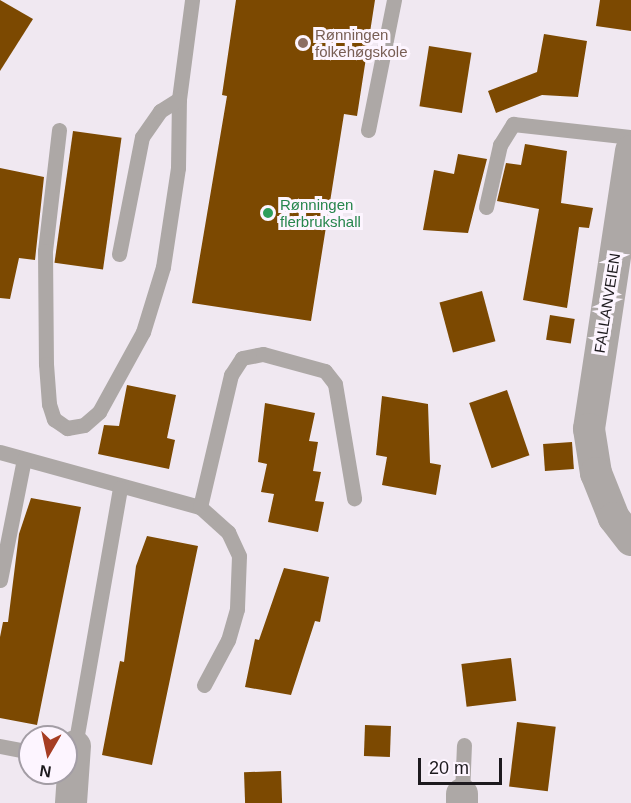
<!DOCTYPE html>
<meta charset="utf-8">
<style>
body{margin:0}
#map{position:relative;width:631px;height:803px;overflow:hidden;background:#f0e8f1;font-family:Helvetica,sans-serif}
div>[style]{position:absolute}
.building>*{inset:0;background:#7c4901;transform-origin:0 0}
.service>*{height:15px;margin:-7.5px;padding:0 7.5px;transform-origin:7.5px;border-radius:7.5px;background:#ada8a6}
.minor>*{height:32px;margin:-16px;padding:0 16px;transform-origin:16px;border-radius:16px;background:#ada8a6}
.dots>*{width:16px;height:16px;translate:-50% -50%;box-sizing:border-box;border:3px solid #fdf5ff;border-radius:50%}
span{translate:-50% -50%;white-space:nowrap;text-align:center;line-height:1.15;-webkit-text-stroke:6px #fdf5ff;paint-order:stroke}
.education-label{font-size:15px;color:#785e54}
.left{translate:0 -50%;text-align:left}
.leisure-label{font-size:15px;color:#27864d}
.street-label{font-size:15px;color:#1d1a1e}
.north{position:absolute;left:18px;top:725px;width:60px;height:60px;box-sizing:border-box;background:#fdf5ff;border:2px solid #a39da5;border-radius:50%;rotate:189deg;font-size:16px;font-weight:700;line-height:24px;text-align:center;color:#1d1a1e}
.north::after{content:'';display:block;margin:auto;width:21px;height:27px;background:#a63d23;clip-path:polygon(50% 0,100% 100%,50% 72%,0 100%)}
.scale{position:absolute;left:418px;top:758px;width:84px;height:27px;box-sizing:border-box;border:3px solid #1d1a1e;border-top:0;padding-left:8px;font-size:18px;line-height:21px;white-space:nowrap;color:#1d1a1e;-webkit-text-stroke:4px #fdf5ff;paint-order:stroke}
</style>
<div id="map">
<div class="building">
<i style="clip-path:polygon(0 0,33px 19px,0 71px)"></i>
<i style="clip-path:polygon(236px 0,375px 0,357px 116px,344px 114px,311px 321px,192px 303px,227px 96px,222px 95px)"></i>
<i style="clip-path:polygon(600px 0,631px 0,631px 31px,596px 26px)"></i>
<i style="clip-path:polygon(544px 34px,587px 41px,578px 97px,542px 95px,496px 113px,488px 91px,537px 72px)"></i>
<i style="left:429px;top:46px;width:43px;height:61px;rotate:9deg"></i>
<i style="left:73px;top:131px;width:49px;height:133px;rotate:8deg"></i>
<i style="clip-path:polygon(525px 144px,567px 151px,561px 203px,593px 208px,589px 228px,579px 227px,567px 308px,523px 300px,539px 209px,497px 201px,506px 163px,521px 165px)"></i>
<i style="clip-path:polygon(458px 154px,487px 159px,468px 233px,423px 230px,434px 170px,454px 174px)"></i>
<i style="clip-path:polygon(0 168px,44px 177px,35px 260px,19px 258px,10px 299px,0 298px)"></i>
<i style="left:482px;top:291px;width:52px;height:44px;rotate:75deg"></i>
<i style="left:550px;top:315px;width:25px;height:25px;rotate:9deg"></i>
<i style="clip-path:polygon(127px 385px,176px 395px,167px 438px,175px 440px,169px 469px,98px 454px,104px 425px,119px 426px)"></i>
<i style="left:507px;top:390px;width:69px;height:40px;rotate:71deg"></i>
<i style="clip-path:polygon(382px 396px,428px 404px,430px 463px,441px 465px,436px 495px,382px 485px,387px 457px,376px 455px)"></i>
<i style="clip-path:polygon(265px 403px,315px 413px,309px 441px,318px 442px,313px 471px,321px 472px,315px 501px,324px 502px,318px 532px,268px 522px,274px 494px,261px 492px,267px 464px,258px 462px)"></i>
<i style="left:572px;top:442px;width:27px;height:29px;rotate:86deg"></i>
<i style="clip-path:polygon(31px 498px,81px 507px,37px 725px,0 718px,0 637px,3px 622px,8px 622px,19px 534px)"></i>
<i style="clip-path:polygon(147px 536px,198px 546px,152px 765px,102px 755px,120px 661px,124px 662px,136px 566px)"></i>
<i style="clip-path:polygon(284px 568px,329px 577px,320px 622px,315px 621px,291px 695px,245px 687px,255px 639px,259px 640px)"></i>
<i style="left:511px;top:658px;width:43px;height:50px;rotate:83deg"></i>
<i style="left:517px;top:722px;width:39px;height:65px;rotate:7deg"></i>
<i style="left:365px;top:725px;width:26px;height:31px;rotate:2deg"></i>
<i style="left:281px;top:771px;width:32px;height:37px;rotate:88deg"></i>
</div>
<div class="service">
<i style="left:59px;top:130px;width:122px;rotate:96.6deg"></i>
<i style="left:45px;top:251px;width:113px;rotate:89.5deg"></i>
<i style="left:46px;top:364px;width:40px;rotate:85.7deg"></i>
<i style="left:49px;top:404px;width:16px;rotate:72deg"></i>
<i style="left:54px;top:419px;width:16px;rotate:35deg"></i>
<i style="left:67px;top:428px;width:17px;rotate:-10deg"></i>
<i style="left:84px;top:425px;width:20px;rotate:-41deg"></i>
<i style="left:99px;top:412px;width:91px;rotate:-61.2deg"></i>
<i style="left:143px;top:332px;width:68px;rotate:-72.9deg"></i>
<i style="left:163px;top:267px;width:100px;rotate:-81.4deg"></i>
<i style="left:178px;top:168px;width:69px;rotate:-89.2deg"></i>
<i style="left:179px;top:99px;width:100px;rotate:-82.5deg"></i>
<i style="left:368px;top:130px;width:133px;rotate:-78.7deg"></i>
<i style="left:486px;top:207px;width:64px;rotate:-77.3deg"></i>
<i style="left:500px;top:145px;width:25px;rotate:-58deg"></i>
<i style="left:513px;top:124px;width:119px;rotate:6.3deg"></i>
<i style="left:119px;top:254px;width:119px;rotate:-78.9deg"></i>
<i style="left:142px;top:137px;width:32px;rotate:-55deg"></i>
<i style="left:160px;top:111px;width:22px;rotate:-32deg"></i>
<i style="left:0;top:452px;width:207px;rotate:15.4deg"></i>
<i style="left:200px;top:507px;width:38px;rotate:42deg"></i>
<i style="left:228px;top:532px;width:26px;rotate:65deg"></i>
<i style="left:239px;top:556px;width:53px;rotate:92.2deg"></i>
<i style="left:237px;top:609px;width:32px;rotate:106deg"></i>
<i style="left:228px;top:640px;width:51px;rotate:118.1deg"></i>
<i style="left:200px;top:507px;width:136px;rotate:-76.8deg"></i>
<i style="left:231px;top:375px;width:20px;rotate:-57deg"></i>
<i style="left:242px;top:358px;width:21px;rotate:-11deg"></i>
<i style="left:263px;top:354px;width:64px;rotate:15.3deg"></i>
<i style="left:325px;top:371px;width:16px;rotate:52deg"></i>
<i style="left:335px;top:384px;width:116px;rotate:80.5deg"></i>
<i style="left:0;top:580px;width:123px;rotate:-78.8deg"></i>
<i style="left:0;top:746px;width:31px;rotate:11deg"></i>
<i style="left:75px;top:746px;width:262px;rotate:-80.1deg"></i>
<i style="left:462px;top:794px;width:49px;rotate:-87.7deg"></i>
</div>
<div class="minor">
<i style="left:631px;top:151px;width:281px;rotate:98.6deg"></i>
<i style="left:589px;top:429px;width:45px;rotate:81deg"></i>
<i style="left:596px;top:473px;width:48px;rotate:68.2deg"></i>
<i style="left:614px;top:518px;width:28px;rotate:52deg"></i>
<i style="left:71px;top:803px;width:57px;rotate:-86deg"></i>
<i style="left:462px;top:803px;width:9px;rotate:-90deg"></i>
</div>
<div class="dots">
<i style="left:303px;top:43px;background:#8d6e63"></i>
<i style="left:268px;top:213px;background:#2e9e5b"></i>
</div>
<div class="education-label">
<span class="left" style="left:315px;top:43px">Rønningen<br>folkehøgskole</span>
</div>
<div class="leisure-label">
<span class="left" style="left:280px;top:213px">Rønningen<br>flerbrukshall</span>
</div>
<div class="street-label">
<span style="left:607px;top:303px;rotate:-81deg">FALLANVEIEN</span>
</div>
<div class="north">N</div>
<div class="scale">20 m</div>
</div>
